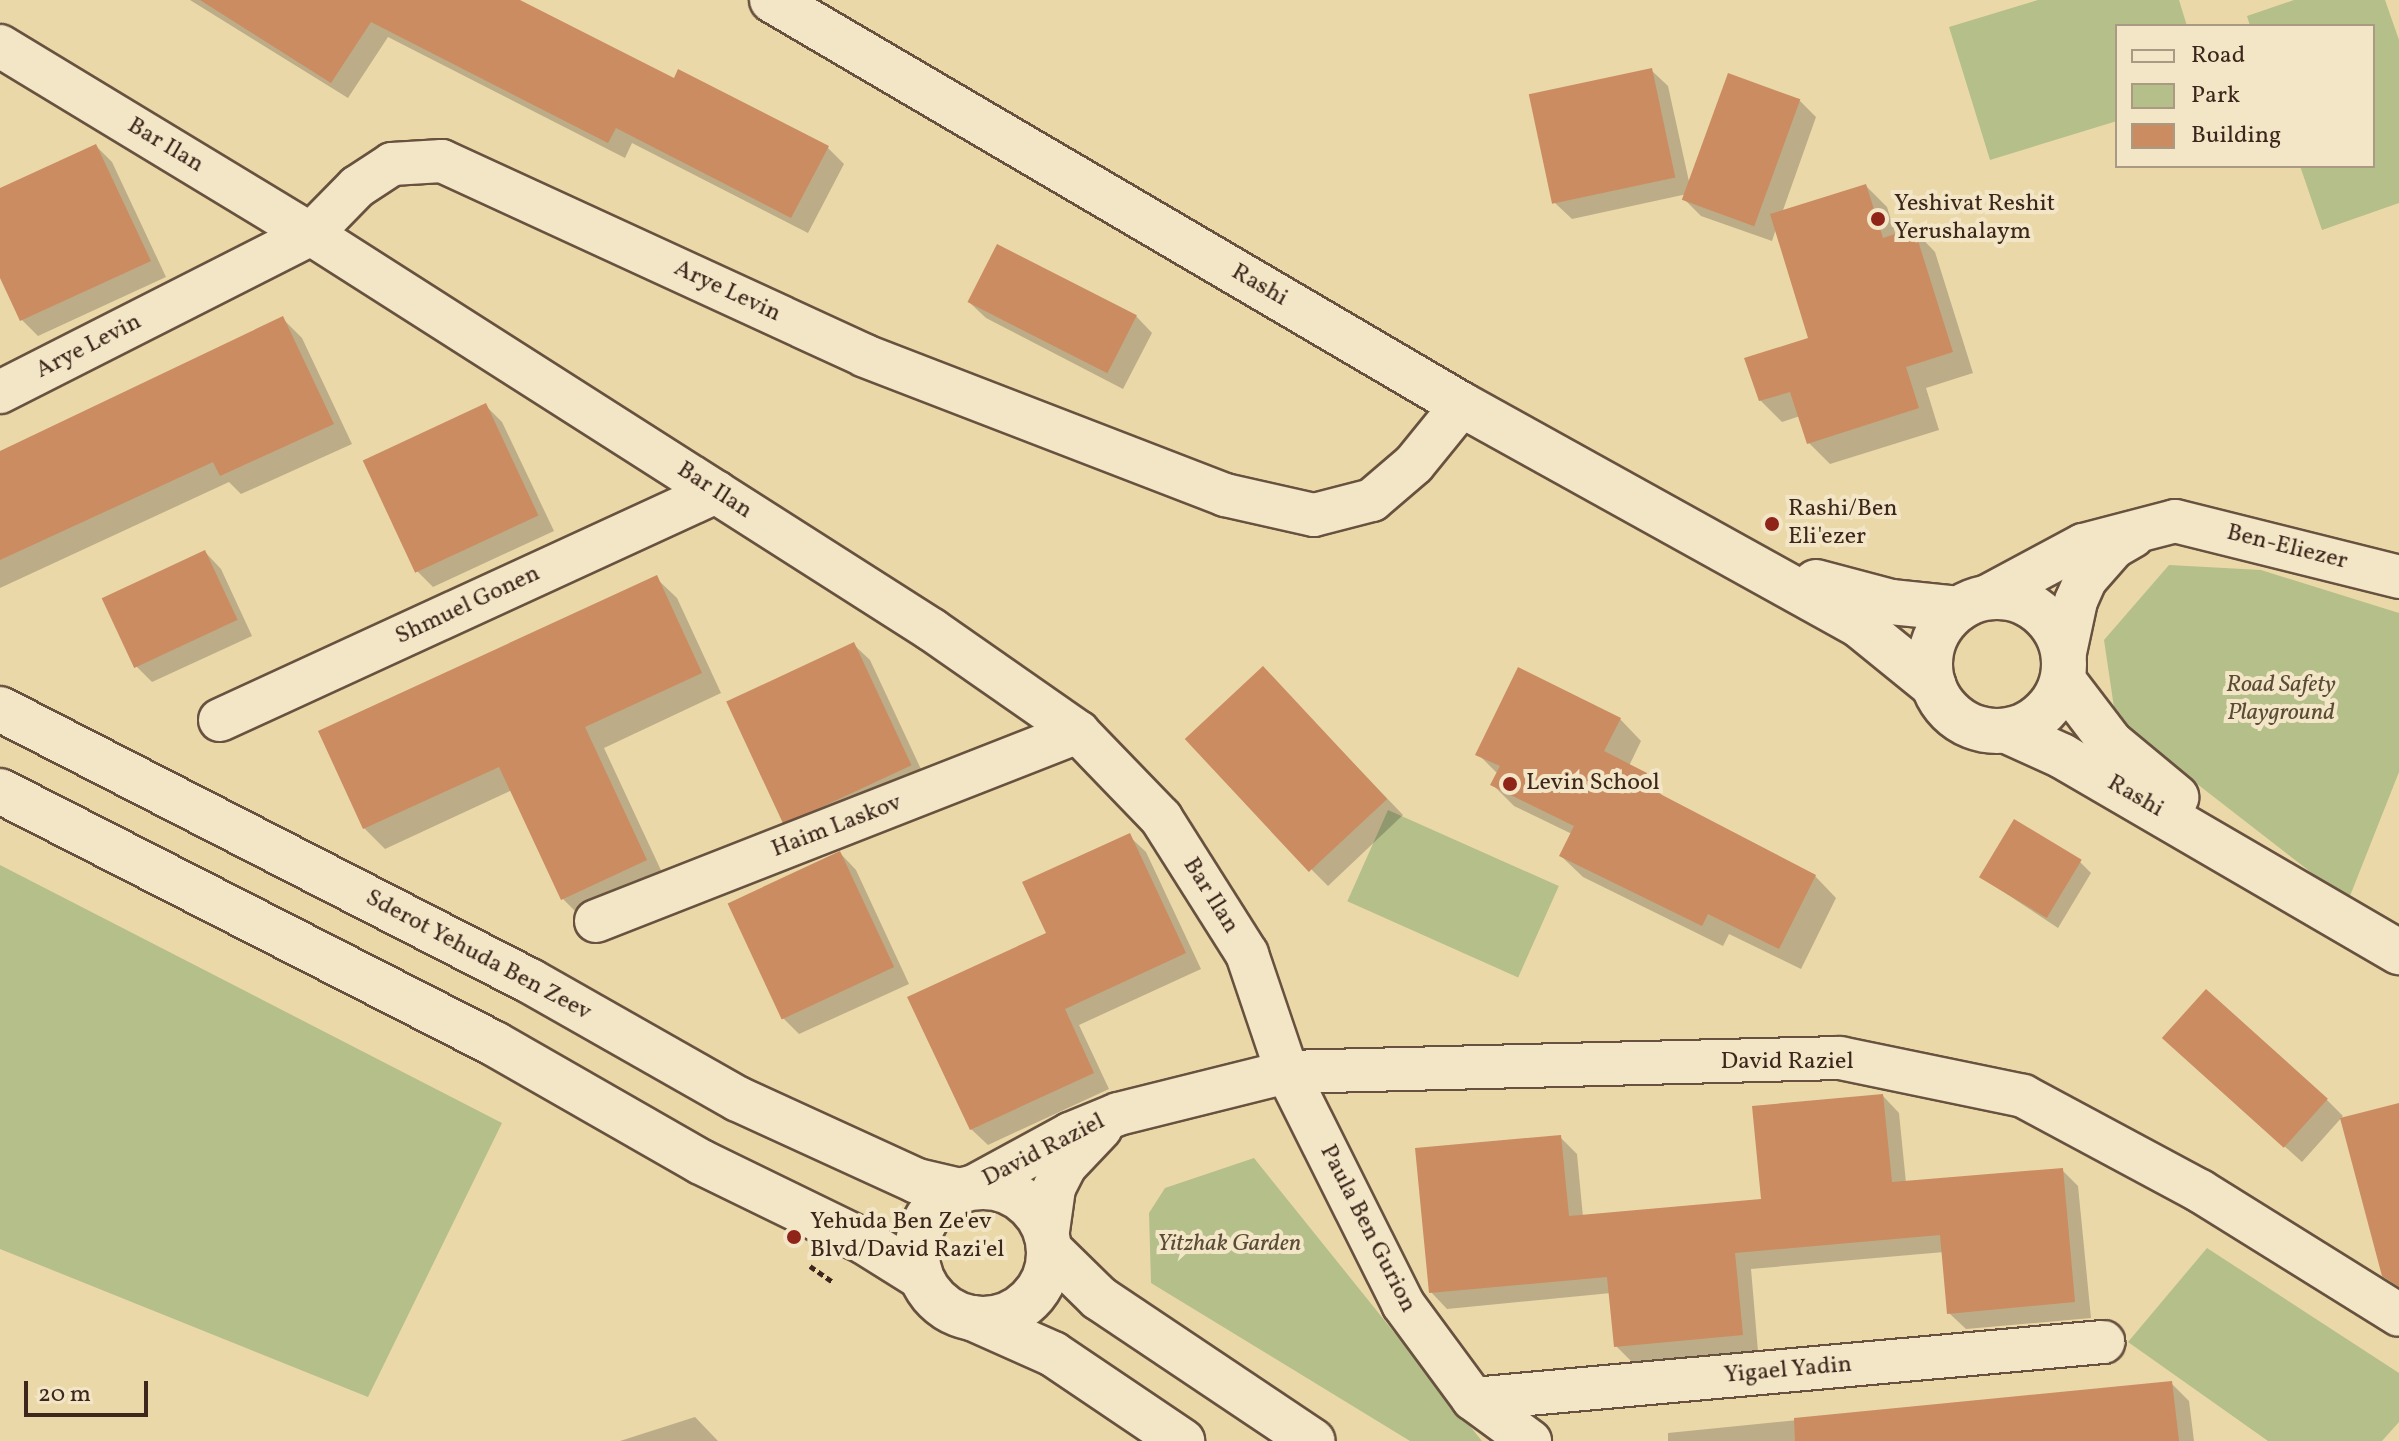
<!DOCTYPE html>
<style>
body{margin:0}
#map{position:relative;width:2399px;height:1441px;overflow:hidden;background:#ebd8a9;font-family:Vollkorn,serif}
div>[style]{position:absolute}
.green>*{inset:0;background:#b5bf8a;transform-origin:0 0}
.shadow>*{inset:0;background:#0003}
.building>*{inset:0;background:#cb8c61;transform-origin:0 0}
.path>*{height:5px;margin-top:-2.5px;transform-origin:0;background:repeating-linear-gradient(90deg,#3d261c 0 6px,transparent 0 10px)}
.roads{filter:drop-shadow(2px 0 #68523f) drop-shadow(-2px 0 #68523f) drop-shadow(0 2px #68523f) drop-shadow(0 -2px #68523f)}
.minor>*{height:42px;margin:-21px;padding:0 21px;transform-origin:21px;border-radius:21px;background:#f2e6c7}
.tertiary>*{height:44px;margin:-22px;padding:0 22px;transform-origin:22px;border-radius:22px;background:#f2e6c7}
.tertiary>.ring{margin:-22px;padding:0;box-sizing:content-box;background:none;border:44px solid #f2e6c7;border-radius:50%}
.secondary>*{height:44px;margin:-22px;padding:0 22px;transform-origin:22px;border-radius:22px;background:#f2e6c7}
.secondary>.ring{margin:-22px;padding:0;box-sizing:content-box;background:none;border:44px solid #f2e6c7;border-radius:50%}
.dots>*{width:22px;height:22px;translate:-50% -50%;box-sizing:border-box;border:4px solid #f2e6c7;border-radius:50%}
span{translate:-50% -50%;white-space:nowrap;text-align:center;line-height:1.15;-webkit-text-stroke:8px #f2e6c7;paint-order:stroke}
.street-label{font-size:24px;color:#3d261c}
.poi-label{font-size:24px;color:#3d261c}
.left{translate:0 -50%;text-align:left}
.park-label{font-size:24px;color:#5b4c38;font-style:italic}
.legend{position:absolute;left:2115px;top:24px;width:260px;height:144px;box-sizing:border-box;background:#f2e6c7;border:2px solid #aa9983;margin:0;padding:10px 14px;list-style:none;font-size:24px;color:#3d261c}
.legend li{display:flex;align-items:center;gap:16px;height:40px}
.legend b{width:40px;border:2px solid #aa9983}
.scale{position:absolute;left:24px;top:1381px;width:124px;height:36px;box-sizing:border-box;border:4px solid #3d261c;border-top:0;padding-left:10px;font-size:24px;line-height:28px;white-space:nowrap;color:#3d261c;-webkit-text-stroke:6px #f2e6c7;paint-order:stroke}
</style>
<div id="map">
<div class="green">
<i style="clip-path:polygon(2038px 0,2179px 0,2187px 26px,2117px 26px,2117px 121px,1990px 160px,1949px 27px)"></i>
<i style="clip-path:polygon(2294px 0,2385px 0,2399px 40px,2399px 203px,2322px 230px,2300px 166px,2373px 166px,2373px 26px,2250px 26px,2247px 16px)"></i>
<i style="clip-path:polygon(2169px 565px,2261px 570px,2399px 613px,2399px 772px,2348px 901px,2116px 721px,2104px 640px)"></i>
<i style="left:1388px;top:810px;width:187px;height:100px;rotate:24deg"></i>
<i style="clip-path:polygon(0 865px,502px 1123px,368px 1397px,0 1249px)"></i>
<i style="clip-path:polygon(1254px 1158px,1389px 1326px,1482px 1441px,1410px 1441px,1151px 1283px,1149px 1213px,1165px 1188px)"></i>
<i style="clip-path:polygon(2207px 1248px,2399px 1373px,2399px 1422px,2382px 1441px,2268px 1441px,2128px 1342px)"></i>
</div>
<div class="shadow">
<i style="clip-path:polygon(190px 0,516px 0,675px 81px,828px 148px,844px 164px,808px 233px,632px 143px,625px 158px,388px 37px,348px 98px)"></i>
<i style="clip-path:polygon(1651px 70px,1668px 86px,1690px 186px,1800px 101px,1816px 117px,1782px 213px,1866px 186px,1887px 207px,1896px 236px,1914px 230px,1935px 252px,1973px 373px,1926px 388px,1939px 430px,1830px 464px,1809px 443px,1800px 416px,1782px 422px,1760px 400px,1811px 339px,1776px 229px,1772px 241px,1701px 216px,1685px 200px,1687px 194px,1572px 219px,1555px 203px)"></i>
<i style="clip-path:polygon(96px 146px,112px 162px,166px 277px,38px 336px,22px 320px,0 273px,0 190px)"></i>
<i style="clip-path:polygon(969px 302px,1136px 316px,1152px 333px,1123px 389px,986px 318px)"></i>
<i style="clip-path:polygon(283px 319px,302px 338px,352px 444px,241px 494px,229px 482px,0 588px,0 452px)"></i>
<i style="clip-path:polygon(486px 406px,502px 422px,554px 531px,433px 587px,416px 570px)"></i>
<i style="clip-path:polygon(205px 552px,221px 569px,252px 636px,152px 682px,136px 666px)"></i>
<i style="clip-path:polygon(656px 578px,677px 598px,721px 693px,604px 748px,666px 881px,583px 919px,563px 899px,512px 790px,385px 849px,364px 828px)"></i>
<i style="clip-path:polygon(853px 644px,870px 660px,927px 782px,801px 837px,785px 821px)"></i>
<i style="clip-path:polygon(1279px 685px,1403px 815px,1328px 886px,1312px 870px)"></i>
<i style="clip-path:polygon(1620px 719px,1641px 741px,1629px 766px,1645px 774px,1665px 799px,1815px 876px,1836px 898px,1801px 969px,1729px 934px,1723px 946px,1583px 877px,1561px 856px,1572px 834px,1514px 806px,1493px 785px,1498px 774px,1478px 754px)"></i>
<i style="clip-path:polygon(1129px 836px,1146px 852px,1201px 969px,1079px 1025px,1109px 1089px,988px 1145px,971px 1129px,1048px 934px)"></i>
<i style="clip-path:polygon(840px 853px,856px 870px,909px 984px,799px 1034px,783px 1018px)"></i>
<i style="clip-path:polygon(2080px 862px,2091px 873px,2058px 928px,1981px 877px)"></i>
<i style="clip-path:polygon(2164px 1038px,2327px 1100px,2343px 1116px,2302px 1162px)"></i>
<i style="clip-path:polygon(1883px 1096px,1899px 1113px,1906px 1183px,2062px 1170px,2078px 1186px,2091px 1318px,1966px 1329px,1949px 1313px,1944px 1252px,1751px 1269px,1758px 1351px,1632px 1362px,1616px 1346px,1611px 1293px,1447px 1309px,1431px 1292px,1560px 1137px,1577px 1154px,1583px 1217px,1763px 1201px)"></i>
<i style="clip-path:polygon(2171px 1383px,2189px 1401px,2194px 1441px,1668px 1441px,1668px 1433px)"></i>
<i style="clip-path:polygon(695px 1417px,718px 1441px,620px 1441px)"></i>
</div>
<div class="building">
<i style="clip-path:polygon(200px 0,520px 0,674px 78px,678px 69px,829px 146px,791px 218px,616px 128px,608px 143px,371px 22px,331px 83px)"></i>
<i style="left:1652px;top:68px;width:112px;height:126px;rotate:78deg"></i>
<i style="left:1728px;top:73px;width:77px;height:135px;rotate:20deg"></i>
<i style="clip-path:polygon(96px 144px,151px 261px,20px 321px,0 278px,0 188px)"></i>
<i style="clip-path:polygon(1866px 184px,1883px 238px,1914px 228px,1953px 352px,1906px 367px,1919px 408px,1807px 444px,1790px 392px,1759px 401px,1744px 358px,1808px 338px,1770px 214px)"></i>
<i style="left:997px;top:244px;width:157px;height:65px;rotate:27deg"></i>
<i style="clip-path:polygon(283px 316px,334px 424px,220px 476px,213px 462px,0 560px,0 451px)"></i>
<i style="left:486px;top:403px;width:124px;height:136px;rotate:65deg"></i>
<i style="left:205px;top:550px;width:77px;height:114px;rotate:65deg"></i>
<i style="clip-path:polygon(657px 575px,702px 673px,585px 727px,647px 860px,561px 900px,499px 767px,363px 829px,318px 731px)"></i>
<i style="left:854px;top:642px;width:136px;height:141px;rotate:65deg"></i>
<i style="left:1263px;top:666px;width:182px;height:107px;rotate:47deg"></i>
<i style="clip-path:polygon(1518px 667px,1621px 718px,1604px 751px,1647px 773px,1641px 784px,1816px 875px,1779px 949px,1708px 914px,1702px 926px,1559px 856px,1574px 826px,1490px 785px,1500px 766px,1475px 755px)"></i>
<i style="left:2014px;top:819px;width:79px;height:68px;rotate:31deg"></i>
<i style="clip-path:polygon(1130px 833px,1186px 953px,1065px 1009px,1094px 1073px,970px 1130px,907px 997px,1046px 933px,1022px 882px)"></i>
<i style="left:840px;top:851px;width:128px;height:124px;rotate:65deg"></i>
<i style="left:2206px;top:989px;width:164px;height:66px;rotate:42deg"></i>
<i style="clip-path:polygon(1883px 1094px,1892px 1182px,2063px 1168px,2075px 1302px,1947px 1314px,1940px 1235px,1735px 1253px,1743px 1335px,1614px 1347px,1607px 1277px,1429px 1293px,1415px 1148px,1561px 1135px,1569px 1216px,1761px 1199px,1752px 1106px)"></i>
<i style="clip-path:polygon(2399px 1103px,2399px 1287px,2382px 1276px,2340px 1118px)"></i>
<i style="clip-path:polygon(2172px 1381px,2179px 1441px,1795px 1441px,1794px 1418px)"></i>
</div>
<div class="path">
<i style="left:810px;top:1266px;width:28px;rotate:35deg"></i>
</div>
<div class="roads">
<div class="minor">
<i style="left:0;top:46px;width:363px;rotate:31.2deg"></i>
<i style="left:311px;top:234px;width:737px;rotate:32.52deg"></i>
<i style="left:932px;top:630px;width:178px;rotate:34.9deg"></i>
<i style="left:1078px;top:732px;width:120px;rotate:46deg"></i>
<i style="left:1161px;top:818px;width:161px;rotate:57.7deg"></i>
<i style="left:1247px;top:954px;width:125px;rotate:71.3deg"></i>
<i style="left:1287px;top:1072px;width:259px;rotate:63.4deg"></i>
<i style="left:1403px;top:1304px;width:118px;rotate:53.6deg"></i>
<i style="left:1473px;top:1399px;width:71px;rotate:36.4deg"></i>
<i style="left:0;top:392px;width:349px;rotate:-26.9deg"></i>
<i style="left:311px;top:234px;width:66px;rotate:-45.6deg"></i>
<i style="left:357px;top:187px;width:42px;rotate:-33.3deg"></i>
<i style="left:392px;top:164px;width:50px;rotate:-3.4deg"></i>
<i style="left:442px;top:161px;width:466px;rotate:24.7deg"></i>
<i style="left:865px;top:356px;width:386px;rotate:21.1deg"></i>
<i style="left:1225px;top:495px;width:91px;rotate:12.7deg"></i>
<i style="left:1314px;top:515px;width:60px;rotate:-14.5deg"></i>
<i style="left:1372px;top:500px;width:55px;rotate:-40.6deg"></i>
<i style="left:1414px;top:464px;width:76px;rotate:-50.9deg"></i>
<i style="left:1986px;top:597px;width:110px;rotate:-28.2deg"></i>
<i style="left:2083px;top:545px;width:95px;rotate:-14.6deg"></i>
<i style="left:2175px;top:521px;width:231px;rotate:14deg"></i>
<i style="left:2064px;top:657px;width:57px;rotate:-77.9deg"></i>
<i style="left:2076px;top:601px;width:24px;rotate:-66deg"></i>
<i style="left:2086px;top:579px;width:43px;rotate:-48.8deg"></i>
<i style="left:2114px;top:547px;width:22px;rotate:-30deg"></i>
<i style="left:220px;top:720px;width:546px;rotate:-24.69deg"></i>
<i style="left:596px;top:921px;width:518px;rotate:-21.41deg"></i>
<i style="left:971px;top:1188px;width:113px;rotate:-28.6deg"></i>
<i style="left:1070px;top:1134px;width:52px;rotate:-22.6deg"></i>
<i style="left:1118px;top:1114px;width:174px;rotate:-14deg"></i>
<i style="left:1287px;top:1072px;width:553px;rotate:-1.45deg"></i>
<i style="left:1840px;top:1058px;width:187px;rotate:11.7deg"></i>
<i style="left:2023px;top:1096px;width:201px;rotate:28.2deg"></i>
<i style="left:2200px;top:1191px;width:234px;rotate:31.9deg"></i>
<i style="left:1047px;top:1238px;width:50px;rotate:-82deg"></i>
<i style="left:1054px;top:1188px;width:25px;rotate:-63deg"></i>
<i style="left:1065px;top:1166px;width:52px;rotate:-46.5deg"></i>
<i style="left:1473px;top:1399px;width:633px;rotate:-5.17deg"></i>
</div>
<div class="tertiary">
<i style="left:772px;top:0;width:800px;rotate:30.41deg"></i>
<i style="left:1462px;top:405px;width:455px;rotate:29deg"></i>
<i style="left:1860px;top:626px;width:95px;rotate:39deg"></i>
<i style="left:1816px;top:582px;width:78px;rotate:14.9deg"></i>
<i style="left:1891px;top:602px;width:68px;rotate:5.9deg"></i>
<i class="ring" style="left:1930px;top:597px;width:90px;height:90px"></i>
<i style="left:2063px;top:680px;width:79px;rotate:52.7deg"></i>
<i style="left:2111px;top:743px;width:85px;rotate:39.7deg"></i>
<i style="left:2007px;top:731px;width:60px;rotate:24.4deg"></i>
<i style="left:2062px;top:756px;width:390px;rotate:30.2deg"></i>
</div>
<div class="secondary">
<i style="left:0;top:709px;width:596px;rotate:27.17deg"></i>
<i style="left:530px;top:981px;width:239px;rotate:29.6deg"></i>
<i style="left:738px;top:1099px;width:197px;rotate:24.6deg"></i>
<i style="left:917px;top:1181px;width:44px;rotate:13.1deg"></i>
<i style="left:0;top:791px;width:556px;rotate:27.07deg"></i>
<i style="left:495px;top:1044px;width:237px;rotate:29.8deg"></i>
<i style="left:701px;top:1162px;width:182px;rotate:26deg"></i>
<i style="left:865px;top:1242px;width:66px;rotate:32deg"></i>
<i class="ring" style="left:917px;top:1187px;width:88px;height:88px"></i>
<i style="left:1049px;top:1249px;width:70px;rotate:44.4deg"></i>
<i style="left:1099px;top:1298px;width:257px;rotate:33.8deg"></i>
<i style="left:972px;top:1318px;width:89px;rotate:24deg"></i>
<i style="left:1053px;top:1354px;width:156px;rotate:34deg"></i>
</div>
</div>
<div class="dots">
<i style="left:1878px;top:219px;background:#8f2418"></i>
<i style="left:1772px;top:524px;background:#8f2418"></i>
<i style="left:1510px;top:784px;background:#8f2418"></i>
<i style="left:794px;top:1237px;background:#8f2418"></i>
</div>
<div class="street-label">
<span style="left:165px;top:146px;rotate:31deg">Bar Ilan</span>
<span style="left:1259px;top:286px;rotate:30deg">Rashi</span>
<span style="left:727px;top:292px;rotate:25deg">Arye Levin</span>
<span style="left:89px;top:347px;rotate:-27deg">Arye Levin</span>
<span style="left:714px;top:491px;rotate:33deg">Bar Ilan</span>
<span style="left:2287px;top:548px;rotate:14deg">Ben-Eliezer</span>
<span style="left:468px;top:606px;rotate:-25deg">Shmuel Gonen</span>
<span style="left:2135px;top:797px;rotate:30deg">Rashi</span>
<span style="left:837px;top:827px;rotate:-21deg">Haim Laskov</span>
<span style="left:1210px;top:896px;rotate:58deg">Bar Ilan</span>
<span style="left:478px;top:956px;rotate:28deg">Sderot Yehuda Ben Zeev</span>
<span style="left:1787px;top:1063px">David Raziel</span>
<span style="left:1044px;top:1151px;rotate:-27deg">David Raziel</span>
<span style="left:1367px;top:1229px;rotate:63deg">Paula Ben Gurion</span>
<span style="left:1788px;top:1371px;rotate:-5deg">Yigael Yadin</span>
</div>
<div class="poi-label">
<span class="left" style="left:1894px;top:219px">Yeshivat Reshit<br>Yerushalaym</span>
<span class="left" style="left:1788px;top:524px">Rashi/Ben<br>Eli'ezer</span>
<span class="left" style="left:1526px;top:784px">Levin School</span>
<span class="left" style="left:810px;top:1237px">Yehuda Ben Ze'ev<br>Blvd/David Razi'el</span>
</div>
<div class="park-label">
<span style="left:2281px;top:700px">Road Safety<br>Playground</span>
<span style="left:1229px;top:1245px">Yitzhak Garden</span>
</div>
<ul class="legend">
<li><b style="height:10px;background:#f2e6c7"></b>Road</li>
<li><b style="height:22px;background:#b5bf8a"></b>Park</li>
<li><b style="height:22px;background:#cb8c61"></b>Building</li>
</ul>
<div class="scale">20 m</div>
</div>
